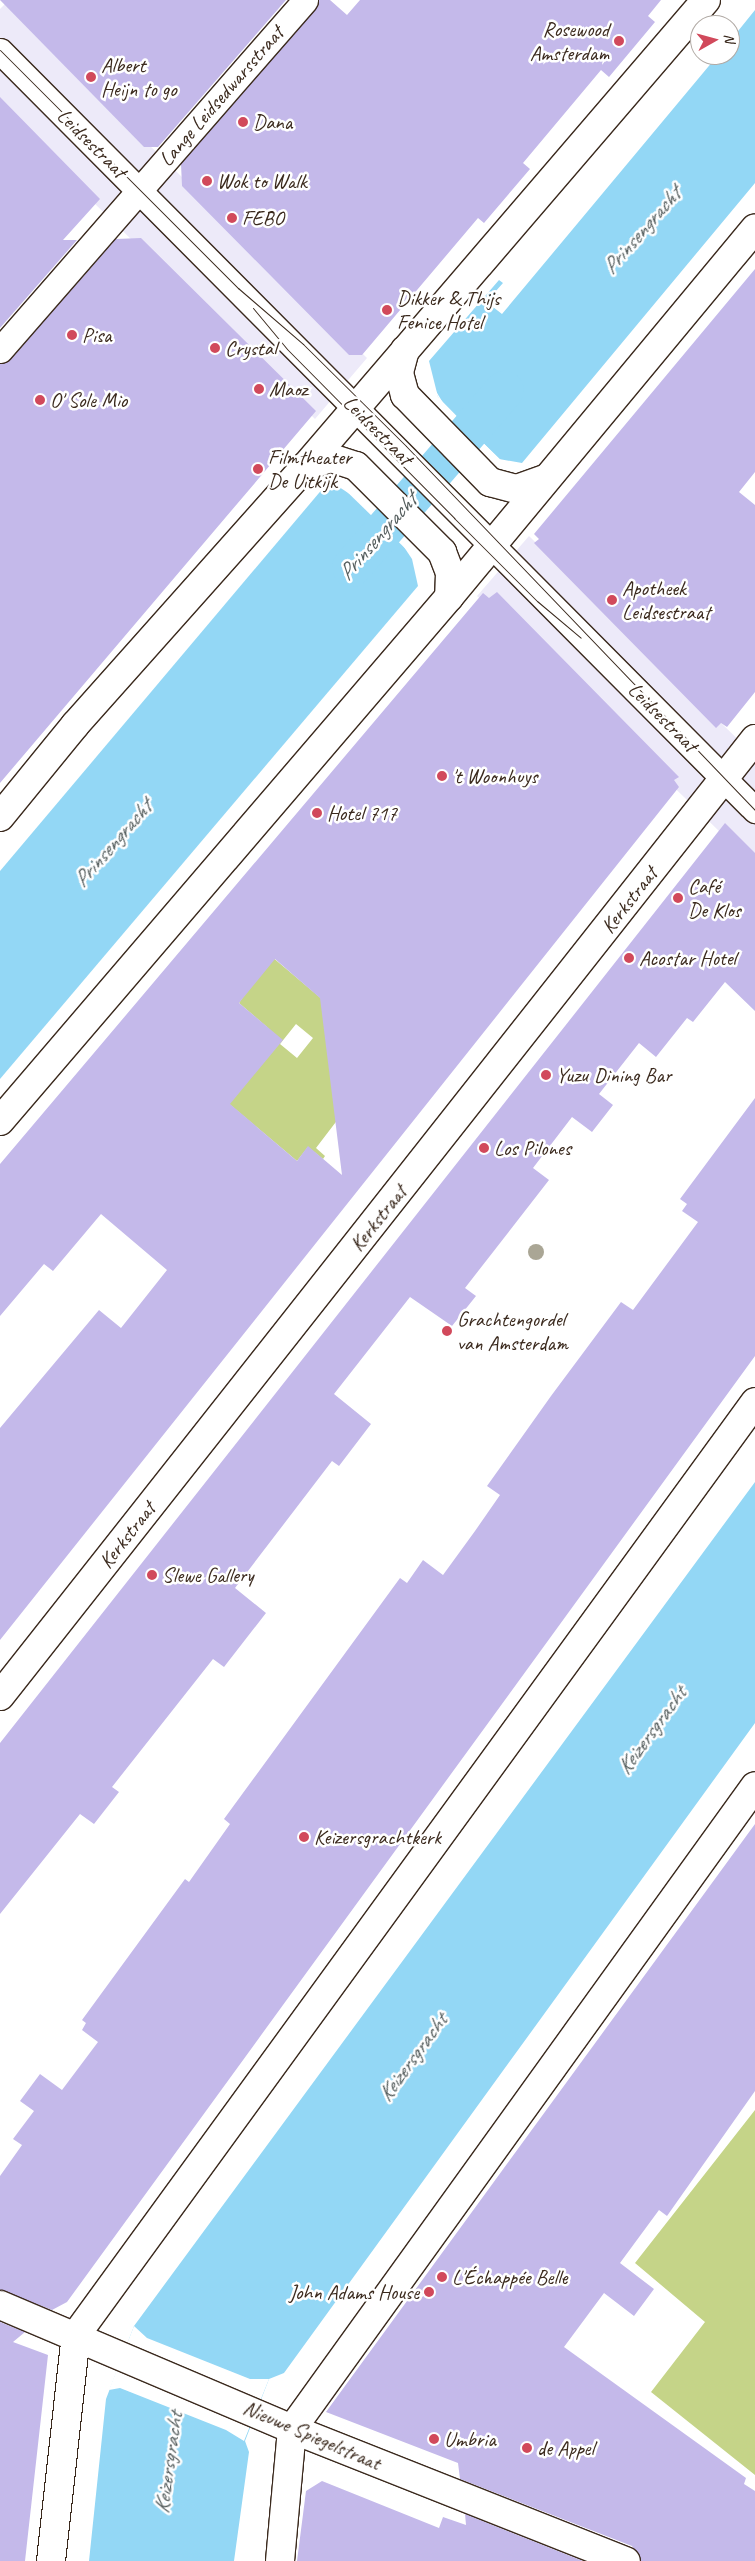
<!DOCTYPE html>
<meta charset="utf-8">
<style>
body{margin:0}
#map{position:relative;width:755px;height:2561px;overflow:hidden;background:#fff;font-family:Caveat,sans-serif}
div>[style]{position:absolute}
.built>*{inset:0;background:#edeaf9}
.green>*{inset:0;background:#c5d488}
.water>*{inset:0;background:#93d7f5}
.pier>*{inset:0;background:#fff}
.canal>*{height:39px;margin:-19.5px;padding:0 19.5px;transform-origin:19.5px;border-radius:19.5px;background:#93d7f5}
.building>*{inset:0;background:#c4b9ea}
.roads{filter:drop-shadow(1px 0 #3b2a1e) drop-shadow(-1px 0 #3b2a1e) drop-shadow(0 1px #3b2a1e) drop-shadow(0 -1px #3b2a1e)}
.pedestrian>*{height:25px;margin:-12.5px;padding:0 12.5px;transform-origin:12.5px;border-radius:12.5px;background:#fff}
.minor>*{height:28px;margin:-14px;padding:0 14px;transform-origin:14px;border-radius:14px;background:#fff}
.tram>*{height:1px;margin:-0.5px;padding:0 0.5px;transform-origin:0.5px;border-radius:0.5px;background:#3b2a1e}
.trees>*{width:16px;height:16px;margin:-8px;border-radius:50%;background:#aaa695}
.dots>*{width:14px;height:14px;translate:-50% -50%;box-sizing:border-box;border:2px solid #fff;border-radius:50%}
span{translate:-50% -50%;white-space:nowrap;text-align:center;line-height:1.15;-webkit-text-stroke:5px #fff;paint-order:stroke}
.poi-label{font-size:21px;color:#3b2a1e}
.right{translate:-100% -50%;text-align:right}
.left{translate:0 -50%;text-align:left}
.street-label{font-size:21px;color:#3b2a1e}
.water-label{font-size:22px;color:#555e5e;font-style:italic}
.north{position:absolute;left:690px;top:15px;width:50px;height:50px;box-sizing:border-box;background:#fff;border:1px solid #b1aaa5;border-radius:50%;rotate:83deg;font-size:14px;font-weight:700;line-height:20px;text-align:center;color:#3b2a1e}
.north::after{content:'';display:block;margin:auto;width:18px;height:22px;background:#d1495b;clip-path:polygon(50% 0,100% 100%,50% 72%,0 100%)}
</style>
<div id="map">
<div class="built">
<i style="clip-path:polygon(5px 4px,367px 358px,315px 419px,0 111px,0 9px)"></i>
<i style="clip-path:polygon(529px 536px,755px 756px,755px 866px,477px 596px)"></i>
</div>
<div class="green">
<i style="clip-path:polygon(evenodd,271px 956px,375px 1044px,345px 1110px,316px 1148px,325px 1156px,323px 1159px,308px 1147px,297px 1161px,221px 1097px,268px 1035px,267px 1027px,239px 1003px,271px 956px,296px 1024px,313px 1038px,297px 1058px,280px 1044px,296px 1024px)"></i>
<i style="clip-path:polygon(755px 2110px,755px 2475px,651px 2392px,705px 2322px,635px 2263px)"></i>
</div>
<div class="water">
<i style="clip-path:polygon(755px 10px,755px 183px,522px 463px,499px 459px,438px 397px,429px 361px,499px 280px,503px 283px,495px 292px,501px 297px,493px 307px,502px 314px,718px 55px,730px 55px,730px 41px)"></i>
<i style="clip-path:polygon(336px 485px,359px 500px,400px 541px,412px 559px,418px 586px,0 1079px,0 871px,324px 487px)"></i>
<i style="clip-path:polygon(755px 1482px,755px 1723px,284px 2373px,269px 2379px,245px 2441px,249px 2452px,234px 2561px,89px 2561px,106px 2399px,134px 2326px)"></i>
</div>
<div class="pier">
<i style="clip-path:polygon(434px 388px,445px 406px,506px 465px,488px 453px,443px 408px)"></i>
<i style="clip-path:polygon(338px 483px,361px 499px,402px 540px,414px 557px)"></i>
<i style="clip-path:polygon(134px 2326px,147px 2338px,250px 2379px,269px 2379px,244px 2441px,226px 2430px,120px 2388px,109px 2390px)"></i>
</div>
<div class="canal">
<i style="left:351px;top:567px;width:234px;rotate:-49.2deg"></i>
</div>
<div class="building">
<i style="clip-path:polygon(0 0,286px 0,158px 147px,144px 147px)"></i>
<i style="clip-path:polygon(319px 0,330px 0,347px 15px,360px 0,661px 0,648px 16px,655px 22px,609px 77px,601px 70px,523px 163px,530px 169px,484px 223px,478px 218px,362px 355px,349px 355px,182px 186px,181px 164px,316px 9px)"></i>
<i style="clip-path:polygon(0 97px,100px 199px,63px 240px,77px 240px,0 328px)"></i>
<i style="clip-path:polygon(141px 238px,316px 411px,0 783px,0 364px,11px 359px,116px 239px)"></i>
<i style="clip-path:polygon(755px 269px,755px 472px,739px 492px,755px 505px,755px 692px,727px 727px,721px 723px,716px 728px,534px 543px,539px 539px,534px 534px)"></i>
<i style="clip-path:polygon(evenodd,497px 592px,679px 777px,674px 780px,679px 787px,0 1640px,0 1428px,99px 1310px,121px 1328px,167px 1270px,101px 1214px,53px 1271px,44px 1264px,0 1316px,0 1164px,483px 593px,489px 598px,497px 592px,275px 959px,320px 998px,342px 1175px,308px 1146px,297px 1161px,230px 1104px,283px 1040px,239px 1003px,275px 959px)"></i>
<i style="clip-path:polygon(725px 823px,755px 853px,755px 1011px,725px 982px,693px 1022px,687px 1018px,656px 1057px,639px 1043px,599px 1094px,613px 1105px,592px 1132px,572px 1117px,533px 1168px,549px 1180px,465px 1288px,476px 1296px,452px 1326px,410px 1297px,334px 1394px,371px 1424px,339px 1466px,332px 1461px,235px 1588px,266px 1613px,224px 1667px,213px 1659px,112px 1787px,119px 1792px,94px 1824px,80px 1814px,0 1914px,0 1743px)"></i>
<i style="clip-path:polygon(755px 1098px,755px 1356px,67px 2302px,52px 2310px,0 2290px,0 2176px,22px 2145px,13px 2139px,34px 2111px,20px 2101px,40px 2074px,62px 2090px,98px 2042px,82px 2030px,86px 2023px,82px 2020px,185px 1879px,189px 1882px,230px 1824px,224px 1819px,400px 1578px,407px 1583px,423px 1560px,443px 1575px,475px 1531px,500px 1495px,487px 1486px,551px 1396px,621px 1302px,633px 1310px,698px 1222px,682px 1211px,687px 1204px,680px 1199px)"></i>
<i style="clip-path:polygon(755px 1824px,755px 2091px,667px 2216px,659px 2210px,620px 2263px,654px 2289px,634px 2316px,604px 2293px,564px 2347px,746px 2478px,744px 2484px,755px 2491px,755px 2561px,641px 2561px,632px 2546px,460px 2479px,458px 2463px,326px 2412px)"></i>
<i style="clip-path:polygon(0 2322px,25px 2332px,13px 2342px,48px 2355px,25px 2561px,0 2561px)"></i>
<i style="clip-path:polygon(322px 2481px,439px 2528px,443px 2517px,466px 2525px,465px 2514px,583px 2561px,297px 2561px,306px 2491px)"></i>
</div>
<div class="roads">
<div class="pedestrian">
<i style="left:0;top:51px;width:1071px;rotate:45.15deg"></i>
<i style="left:0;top:350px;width:464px;rotate:-48.9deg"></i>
</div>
<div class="minor">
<i style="left:405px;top:350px;width:24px;rotate:105deg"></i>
<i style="left:399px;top:373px;width:23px;rotate:75deg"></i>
<i style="left:405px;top:395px;width:122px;rotate:45.7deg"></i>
<i style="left:490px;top:482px;width:28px;rotate:15deg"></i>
<i style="left:517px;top:489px;width:29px;rotate:-20deg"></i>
<i style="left:306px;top:466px;width:26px;rotate:-18deg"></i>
<i style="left:331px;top:458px;width:26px;rotate:18deg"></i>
<i style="left:356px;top:466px;width:122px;rotate:45deg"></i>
<i style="left:442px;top:552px;width:22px;rotate:69deg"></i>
<i style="left:450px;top:573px;width:24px;rotate:92deg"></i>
<i style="left:0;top:817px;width:119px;rotate:-50.8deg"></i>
<i style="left:75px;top:725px;width:347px;rotate:-48.3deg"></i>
<i style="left:306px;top:466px;width:614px;rotate:-49.36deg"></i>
<i style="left:0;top:1121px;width:690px;rotate:-49.41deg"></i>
<i style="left:449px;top:597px;width:479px;rotate:-50.3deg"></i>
<i style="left:0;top:1696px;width:1219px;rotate:-51.73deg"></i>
<i style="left:0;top:2305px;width:317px;rotate:23deg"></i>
<i style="left:292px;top:2429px;width:359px;rotate:21.6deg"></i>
<i style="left:51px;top:2561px;width:227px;rotate:-83.7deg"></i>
<i style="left:76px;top:2335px;width:1154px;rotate:-53.95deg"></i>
<i style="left:280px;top:2561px;width:133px;rotate:-84.8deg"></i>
<i style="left:292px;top:2429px;width:792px;rotate:-54.24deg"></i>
</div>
</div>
<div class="tram">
<i style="left:0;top:50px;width:337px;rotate:45deg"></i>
<i style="left:238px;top:288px;width:86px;rotate:40.7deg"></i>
<i style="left:303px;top:344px;width:145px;rotate:44.7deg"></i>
<i style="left:406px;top:446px;width:504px;rotate:46.21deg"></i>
<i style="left:253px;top:308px;width:53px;rotate:50.3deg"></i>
<i style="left:287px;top:349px;width:238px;rotate:45.3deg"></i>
<i style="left:454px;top:518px;width:117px;rotate:45deg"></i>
<i style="left:537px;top:601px;width:57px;rotate:40.1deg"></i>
</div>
<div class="trees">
<i style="left:536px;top:1252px"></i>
</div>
<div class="dots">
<i style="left:619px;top:41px;background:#d1495b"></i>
<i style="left:91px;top:77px;background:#d1495b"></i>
<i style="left:243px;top:122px;background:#d1495b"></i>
<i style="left:207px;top:181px;background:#d1495b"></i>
<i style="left:232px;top:218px;background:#d1495b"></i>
<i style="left:387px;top:310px;background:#d1495b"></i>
<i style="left:72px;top:335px;background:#d1495b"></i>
<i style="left:215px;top:348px;background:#d1495b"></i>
<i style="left:259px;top:389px;background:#d1495b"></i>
<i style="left:40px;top:400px;background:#d1495b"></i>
<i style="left:258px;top:469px;background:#d1495b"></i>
<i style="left:612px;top:600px;background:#d1495b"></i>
<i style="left:442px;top:776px;background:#d1495b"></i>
<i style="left:317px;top:813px;background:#d1495b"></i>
<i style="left:678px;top:898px;background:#d1495b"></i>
<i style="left:629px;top:958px;background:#d1495b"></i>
<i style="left:546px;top:1075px;background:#d1495b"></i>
<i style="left:484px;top:1148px;background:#d1495b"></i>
<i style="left:447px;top:1331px;background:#d1495b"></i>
<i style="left:152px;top:1575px;background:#d1495b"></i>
<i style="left:304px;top:1837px;background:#d1495b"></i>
<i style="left:442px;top:2277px;background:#d1495b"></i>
<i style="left:429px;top:2292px;background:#d1495b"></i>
<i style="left:434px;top:2439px;background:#d1495b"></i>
<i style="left:527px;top:2448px;background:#d1495b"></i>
</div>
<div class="poi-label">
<span class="right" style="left:609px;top:41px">Rosewood<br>Amsterdam</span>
<span class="left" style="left:101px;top:77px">Albert<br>Heijn to go</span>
<span class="left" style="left:253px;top:122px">Dana</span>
<span class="left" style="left:217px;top:181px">Wok to Walk</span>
<span class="left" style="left:242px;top:218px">FEBO</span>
<span class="left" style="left:397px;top:310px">Dikker &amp; Thijs<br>Fenice Hotel</span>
<span class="left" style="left:82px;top:335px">Pisa</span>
<span class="left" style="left:225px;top:348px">Crystal</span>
<span class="left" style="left:269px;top:389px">Maoz</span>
<span class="left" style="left:50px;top:400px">O' Sole Mio</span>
<span class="left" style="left:268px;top:469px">Filmtheater<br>De Uitkijk</span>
<span class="left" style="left:622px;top:600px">Apotheek<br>Leidsestraat</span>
<span class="left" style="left:452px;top:776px">'t Woonhuys</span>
<span class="left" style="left:327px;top:813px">Hotel 717</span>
<span class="left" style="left:688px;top:898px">Café<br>De Klos</span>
<span class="left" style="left:639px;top:958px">Acostar Hotel</span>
<span class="left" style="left:556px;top:1075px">Yuzu Dining Bar</span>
<span class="left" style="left:494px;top:1148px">Los Pilones</span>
<span class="left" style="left:457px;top:1331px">Grachtengordel<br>van Amsterdam</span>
<span class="left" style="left:162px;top:1575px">Slewe Gallery</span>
<span class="left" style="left:314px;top:1837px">Keizersgrachtkerk</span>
<span class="left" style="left:452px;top:2277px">L'Échappée Belle</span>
<span class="right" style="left:419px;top:2292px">John Adams House</span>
<span class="left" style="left:444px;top:2439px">Umbria</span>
<span class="left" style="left:537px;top:2448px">de Appel</span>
</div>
<div class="street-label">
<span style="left:221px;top:96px;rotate:-49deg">Lange Leidsedwarsstraat</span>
<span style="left:92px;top:143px;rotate:45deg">Leidsestraat</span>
<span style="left:378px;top:430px;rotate:45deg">Leidsestraat</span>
<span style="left:663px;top:717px;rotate:45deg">Leidsestraat</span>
<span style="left:629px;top:900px;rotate:-52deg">Kerkstraat</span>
<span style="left:378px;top:1218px;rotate:-52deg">Kerkstraat</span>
<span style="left:127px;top:1535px;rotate:-52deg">Kerkstraat</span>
<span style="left:312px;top:2435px;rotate:23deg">Nieuwe Spiegelstraat</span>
</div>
<div class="water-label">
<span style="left:642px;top:231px;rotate:-49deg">Prinsengracht</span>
<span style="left:378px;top:537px;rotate:-49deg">Prinsengracht</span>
<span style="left:113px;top:844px;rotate:-49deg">Prinsengracht</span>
<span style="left:652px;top:1731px;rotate:-54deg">Keizersgracht</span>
<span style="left:413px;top:2058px;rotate:-54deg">Keizersgracht</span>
<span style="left:169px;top:2463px;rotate:-82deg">Keizersgracht</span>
</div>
<div class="north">N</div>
</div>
